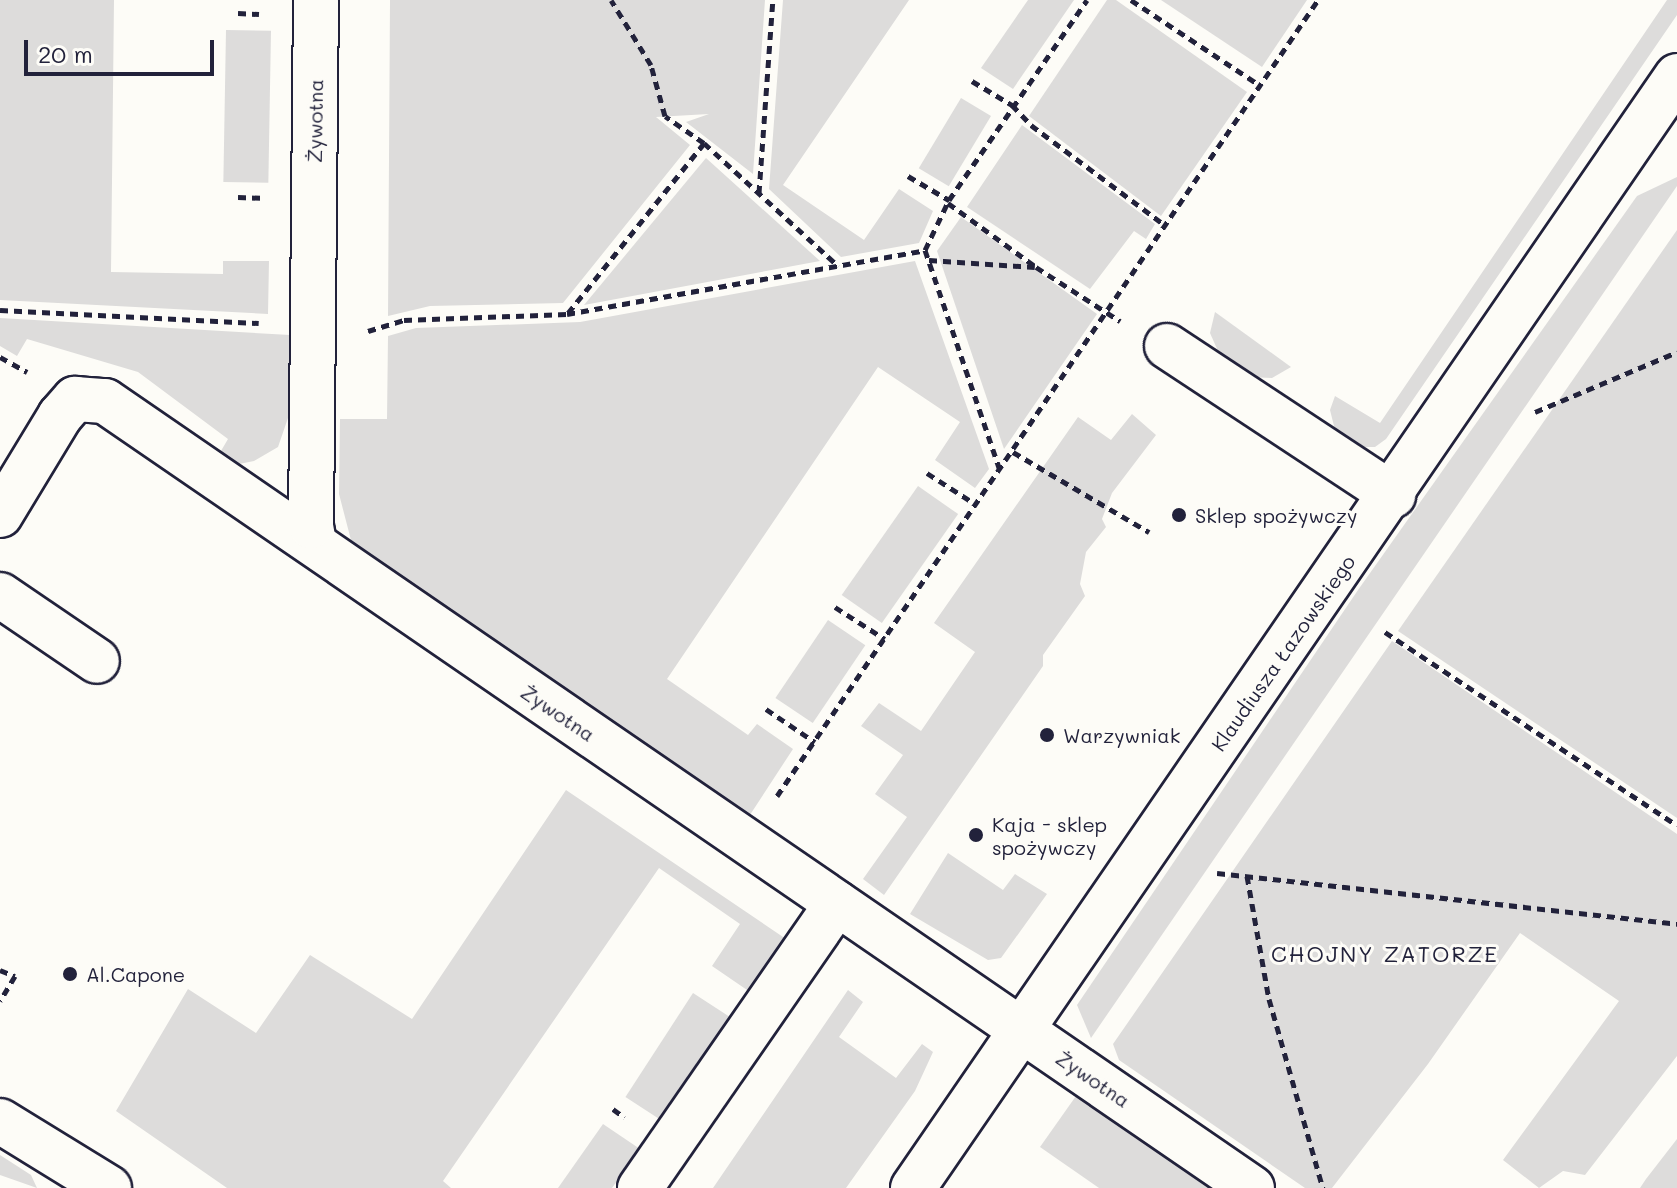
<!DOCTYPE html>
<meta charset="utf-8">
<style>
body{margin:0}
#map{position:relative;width:1677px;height:1188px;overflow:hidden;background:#fdfcf7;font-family:Mali,sans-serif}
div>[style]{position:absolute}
.green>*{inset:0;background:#dddcdb;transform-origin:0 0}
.path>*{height:5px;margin-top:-2.5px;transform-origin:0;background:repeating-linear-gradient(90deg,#22223b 0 8px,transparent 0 14px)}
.roads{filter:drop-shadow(2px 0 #22223b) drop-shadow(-2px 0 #22223b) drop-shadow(0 2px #22223b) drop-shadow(0 -2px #22223b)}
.minor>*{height:44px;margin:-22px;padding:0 22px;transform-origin:22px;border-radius:22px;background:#fdfcf7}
.dots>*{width:22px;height:22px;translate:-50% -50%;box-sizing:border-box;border:4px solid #fdfcf7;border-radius:50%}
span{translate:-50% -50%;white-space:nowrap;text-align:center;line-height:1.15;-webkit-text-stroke:6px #fdfcf7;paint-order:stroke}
.street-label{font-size:20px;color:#22223b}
.poi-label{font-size:20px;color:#22223b}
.left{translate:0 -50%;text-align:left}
.neighbourhood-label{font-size:22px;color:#22223b;letter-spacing:2px}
.scale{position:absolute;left:24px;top:40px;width:190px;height:36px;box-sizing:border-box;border:4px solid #22223b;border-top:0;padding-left:10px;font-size:24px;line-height:28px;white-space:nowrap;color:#22223b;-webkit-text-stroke:6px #fdfcf7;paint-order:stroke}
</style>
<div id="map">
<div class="green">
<i style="clip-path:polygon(0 0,114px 0,111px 272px,223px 274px,223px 261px,269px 261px,268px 314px,0 300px)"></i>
<i style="clip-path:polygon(390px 0,765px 0,753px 174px,686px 122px,709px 114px,656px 117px,690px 145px,563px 303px,430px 306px,388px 316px)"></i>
<i style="clip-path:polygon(783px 0,909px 0,783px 185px,864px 240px,899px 189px,933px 211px,919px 243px,841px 257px,769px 189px)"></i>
<i style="clip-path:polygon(1028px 0,1074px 0,1013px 89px,981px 68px)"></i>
<i style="clip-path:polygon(1107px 0,1116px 0,1247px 92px,1161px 216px,1029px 116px)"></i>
<i style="clip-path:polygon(1161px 0,1307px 0,1262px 67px)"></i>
<i style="clip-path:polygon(1667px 0,1677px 0,1677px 15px,1386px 439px,1375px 447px,1350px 447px,1337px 438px,1330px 410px,1335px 396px,1380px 423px)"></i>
<i style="left:226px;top:30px;width:45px;height:152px;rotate:1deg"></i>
<i style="left:961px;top:98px;width:35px;height:82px;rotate:31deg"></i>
<i style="clip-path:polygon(1022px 125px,1155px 224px,1146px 239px,1134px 231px,1090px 289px,967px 207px)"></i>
<i style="clip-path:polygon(706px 158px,820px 261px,584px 305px)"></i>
<i style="clip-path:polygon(1677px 177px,1677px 186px,1091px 1038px,1077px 1005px,1358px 590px,1637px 196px)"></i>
<i style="clip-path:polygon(961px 217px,1097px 314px,1004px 449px,937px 251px)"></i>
<i style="clip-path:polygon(1677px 230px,1677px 818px,1398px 631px)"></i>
<i style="clip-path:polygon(915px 261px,989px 469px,975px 488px,935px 460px,960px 422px,878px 367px,667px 679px,748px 735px,757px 724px,793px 749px,744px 824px,352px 544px,339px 494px,340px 419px,387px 419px,388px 336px,416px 328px,580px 322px)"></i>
<i style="clip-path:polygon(1215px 312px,1291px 367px,1272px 378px,1248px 377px,1222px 360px,1210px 333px)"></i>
<i style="clip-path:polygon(0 318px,290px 335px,288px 418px,278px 447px,254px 461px,239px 464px,218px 456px,228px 439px,138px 372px,27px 339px,17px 356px,0 346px)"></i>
<i style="clip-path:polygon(1132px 414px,1156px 435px,1112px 493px,1102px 519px,1106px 527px,1086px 552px,1080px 584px,1085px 596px,1043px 655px,1043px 666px,884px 895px,863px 879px,907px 817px,875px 794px,903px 755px,861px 726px,879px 703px,921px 731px,975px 652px,934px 623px,1078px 417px,1111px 440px)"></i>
<i style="left:918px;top:486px;width:49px;height:133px;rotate:35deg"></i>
<i style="left:828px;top:620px;width:45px;height:94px;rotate:34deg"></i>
<i style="clip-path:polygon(1392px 641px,1677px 834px,1677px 1056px,1585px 1175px,1563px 1171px,1539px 1188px,1503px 1160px,1619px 1001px,1520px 933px,1428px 1064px,1332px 1188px,1305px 1188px,1119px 1060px,1113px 1044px)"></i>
<i style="clip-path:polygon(566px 790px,786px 939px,750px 992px,712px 966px,740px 924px,659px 868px,443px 1181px,451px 1188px,227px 1188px,116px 1111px,188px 989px,256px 1033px,310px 955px,412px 1019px)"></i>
<i style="clip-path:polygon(948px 853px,1003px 890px,1015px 874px,1047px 894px,1001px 958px,988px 960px,910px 914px)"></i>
<i style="clip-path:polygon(848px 990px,863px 1002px,839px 1037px,896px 1078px,922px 1044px,933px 1052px,915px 1091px,846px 1188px,713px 1188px)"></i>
<i style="left:693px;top:993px;width:44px;height:124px;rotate:33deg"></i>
<i style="clip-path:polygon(1089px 1093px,1225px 1188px,1099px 1188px,1040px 1147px,1076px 1096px)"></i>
<i style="clip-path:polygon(603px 1124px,640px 1149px,612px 1188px,558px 1188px)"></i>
<i style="clip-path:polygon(1677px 1139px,1677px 1188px,1640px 1188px,1646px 1179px)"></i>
<i style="clip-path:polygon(0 1155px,31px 1175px,37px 1188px,0 1175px)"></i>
</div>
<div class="path">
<i style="left:1131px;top:0;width:156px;rotate:33.5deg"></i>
<i style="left:238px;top:13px;width:21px;rotate:3deg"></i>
<i style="left:972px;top:81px;width:47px;rotate:31deg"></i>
<i style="left:1012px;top:105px;width:28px;rotate:46deg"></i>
<i style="left:1031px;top:125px;width:169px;rotate:36.8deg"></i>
<i style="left:704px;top:143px;width:182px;rotate:42.5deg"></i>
<i style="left:908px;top:176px;width:48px;rotate:30.3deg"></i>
<i style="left:759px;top:193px;width:194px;rotate:-85.9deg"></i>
<i style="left:238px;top:197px;width:23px;rotate:2deg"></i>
<i style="left:948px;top:203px;width:109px;rotate:36deg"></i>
<i style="left:1036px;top:267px;width:100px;rotate:32.7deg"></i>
<i style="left:925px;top:250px;width:232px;rotate:71.2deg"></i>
<i style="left:929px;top:260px;width:106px;rotate:3.8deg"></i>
<i style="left:0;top:310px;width:259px;rotate:2.9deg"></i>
<i style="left:568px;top:313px;width:218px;rotate:-51.3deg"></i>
<i style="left:704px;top:143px;width:47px;rotate:-145.3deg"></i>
<i style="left:665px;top:116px;width:53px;rotate:-105.4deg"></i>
<i style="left:651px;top:65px;width:76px;rotate:-121.6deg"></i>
<i style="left:368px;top:331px;width:38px;rotate:-17deg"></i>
<i style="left:404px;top:320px;width:163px;rotate:-2.1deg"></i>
<i style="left:567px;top:314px;width:364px;rotate:-10.1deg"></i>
<i style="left:925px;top:250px;width:55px;rotate:-64.4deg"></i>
<i style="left:949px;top:200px;width:243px;rotate:-55.4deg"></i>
<i style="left:0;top:357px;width:31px;rotate:29deg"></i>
<i style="left:1535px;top:412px;width:154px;rotate:-22.9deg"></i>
<i style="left:1013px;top:452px;width:158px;rotate:30.5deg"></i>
<i style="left:927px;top:473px;width:59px;rotate:32.6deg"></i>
<i style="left:835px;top:607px;width:59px;rotate:32.6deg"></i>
<i style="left:1385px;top:632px;width:350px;rotate:33.5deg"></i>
<i style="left:766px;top:709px;width:59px;rotate:34deg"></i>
<i style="left:777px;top:796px;width:962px;rotate:-55.8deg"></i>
<i style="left:1217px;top:873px;width:463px;rotate:6.3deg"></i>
<i style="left:1247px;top:876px;width:125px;rotate:79.9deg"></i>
<i style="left:1269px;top:999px;width:197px;rotate:74.1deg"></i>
<i style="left:0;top:970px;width:16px;rotate:22deg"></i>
<i style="left:15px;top:976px;width:29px;rotate:121deg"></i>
<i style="left:613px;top:1109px;width:14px;rotate:36deg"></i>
</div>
<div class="roads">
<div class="minor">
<i style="left:1167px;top:346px;width:271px;rotate:33.4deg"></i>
<i style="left:0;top:515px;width:116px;rotate:-58.8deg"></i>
<i style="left:60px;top:416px;width:23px;rotate:-49deg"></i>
<i style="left:75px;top:399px;width:30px;rotate:4deg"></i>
<i style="left:105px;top:401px;width:1391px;rotate:34.46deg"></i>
<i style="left:314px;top:543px;width:17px;rotate:-100deg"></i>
<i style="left:311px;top:526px;width:526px;rotate:-89.46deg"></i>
<i style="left:0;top:595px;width:117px;rotate:34.2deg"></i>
<i style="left:0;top:1121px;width:128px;rotate:31.6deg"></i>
<i style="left:640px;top:1188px;width:346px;rotate:-55.3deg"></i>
<i style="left:913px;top:1188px;width:1349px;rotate:-55.51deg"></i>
</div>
</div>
<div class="dots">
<i style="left:1179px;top:515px;background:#22223b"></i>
<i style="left:1047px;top:735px;background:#22223b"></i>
<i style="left:976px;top:835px;background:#22223b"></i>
<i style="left:70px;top:974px;background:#22223b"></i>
</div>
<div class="street-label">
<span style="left:315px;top:121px;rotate:-89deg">Żywotna</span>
<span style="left:1283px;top:653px;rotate:-55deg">Klaudiusza Łazowskiego</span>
<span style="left:558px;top:713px;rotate:34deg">Żywotna</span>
<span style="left:1093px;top:1079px;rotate:34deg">Żywotna</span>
</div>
<div class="poi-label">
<span class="left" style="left:1195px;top:515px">Sklep spożywczy</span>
<span class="left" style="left:1063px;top:735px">Warzywniak</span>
<span class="left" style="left:992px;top:836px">Kaja - sklep<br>spożywczy</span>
<span class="left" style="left:86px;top:974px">Al.Capone</span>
</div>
<div class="neighbourhood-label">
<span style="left:1385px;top:954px">CHOJNY ZATORZE</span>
</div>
<div class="scale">20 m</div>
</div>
